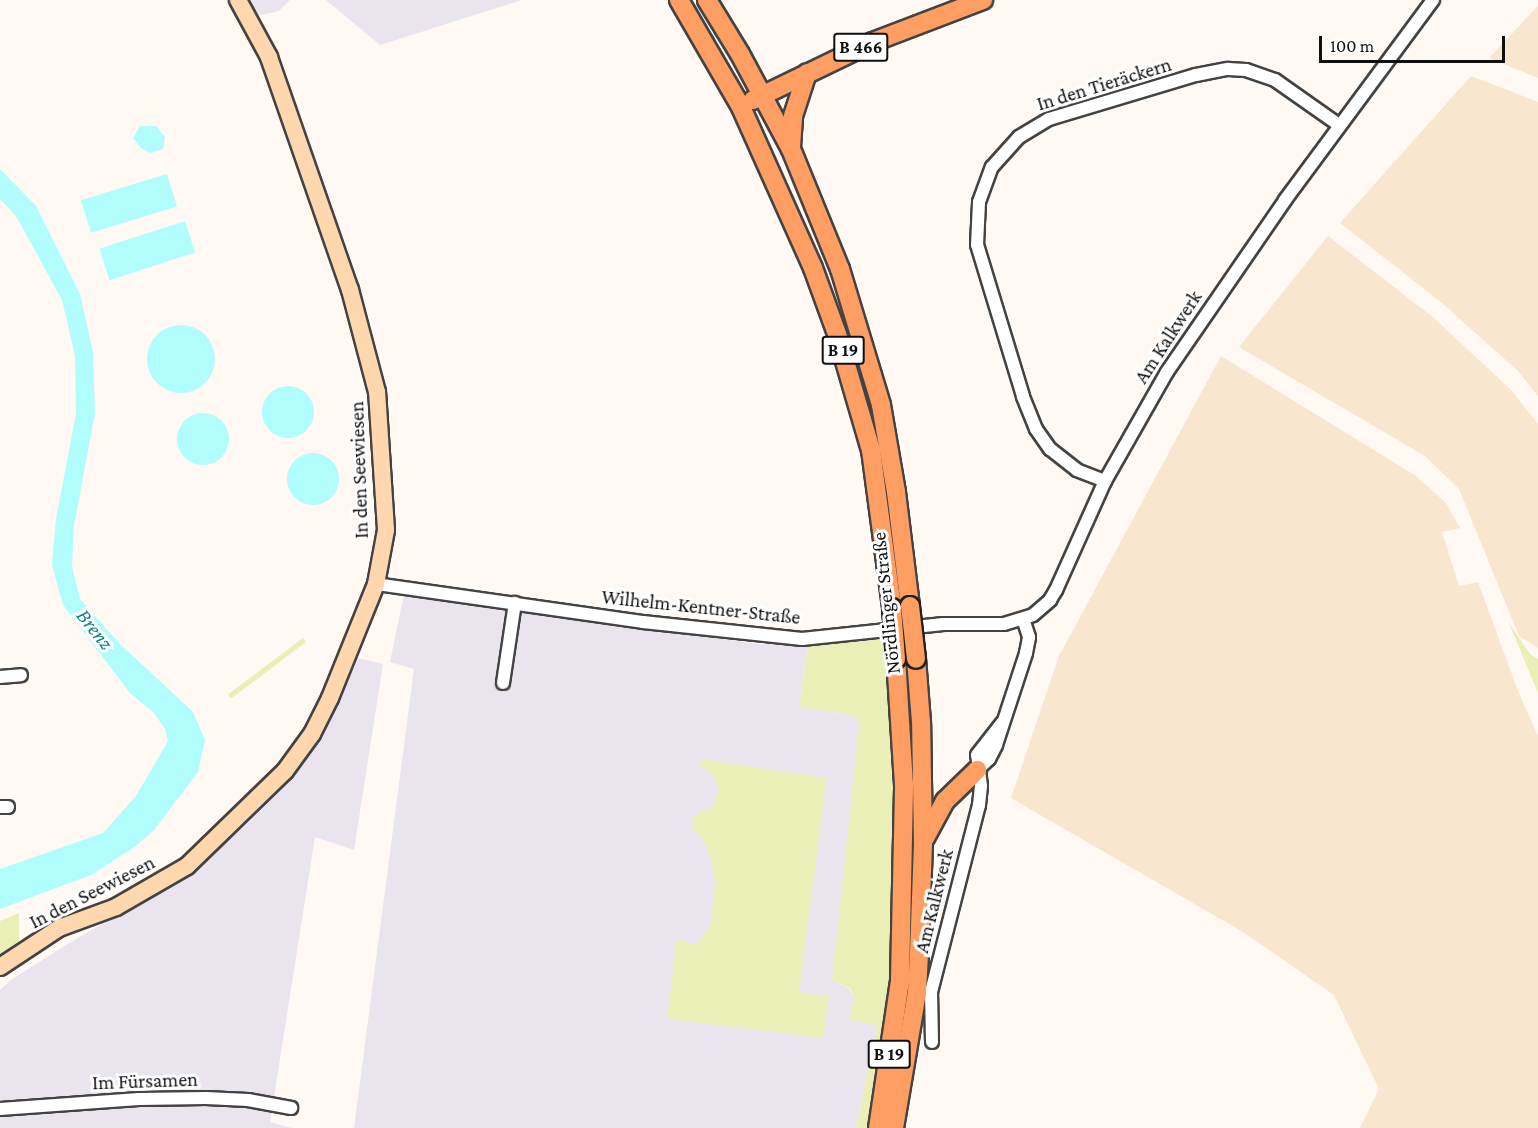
<!DOCTYPE html>
<meta charset="utf-8">
<style>
body{margin:0}
#map{position:relative;width:1538px;height:1128px;overflow:hidden;background:#fff8f3;font-family:"Crimson Pro",serif}
div>[style]{position:absolute}
.industrial>*{inset:0;background:#eae4ef}
.farmland>*{inset:0;background:#f9e6cf}
.green>*{inset:0;background:#e9efb7;transform-origin:0 0}
.water>*{inset:0;background:#b1fdfd;transform-origin:0 0}
.round{border-radius:50%}
.roads{filter:drop-shadow(2px 0 #434343) drop-shadow(-2px 0 #434343) drop-shadow(0 2px #434343) drop-shadow(0 -2px #434343)}
.street>*{height:12px;margin:-6px;padding:0 6px;transform-origin:6px;border-radius:6px;background:#fff}
.secondary>*{height:16px;margin:-8px;padding:0 8px;transform-origin:8px;border-radius:8px;background:#ffd7ae}
.primary>*{height:18px;margin:-9px;padding:0 9px;transform-origin:9px;border-radius:9px;background:#ff9e63}
.bridges{filter:drop-shadow(2px 0 #212121) drop-shadow(-2px 0 #212121) drop-shadow(0 2px #212121) drop-shadow(0 -2px #212121)}
.primary-bridge>*{height:18px;margin:-9px;padding:0 9px;transform-origin:9px;border-radius:9px;background:#ff9e63}
span{translate:-50% -50%;white-space:nowrap;text-align:center;line-height:1.15;-webkit-text-stroke:6px #fff;paint-order:stroke}
.shield-label span{padding:2px 4px;background:#fff;border:2px solid;border-radius:4px;-webkit-text-stroke-width:0}
.shield-label{font-size:18px;color:#101010;font-weight:700}
.street-label{font-size:20px;color:#101010}
.water-label{font-size:21px;color:#0b838a;font-style:italic}
.scale{position:absolute;left:1319px;top:36px;width:186px;height:27px;box-sizing:border-box;border:3px solid #101010;border-top:0;padding-left:8px;font-size:18px;line-height:21px;white-space:nowrap;color:#101010;-webkit-text-stroke:4px #fff;paint-order:stroke}
</style>
<div id="map">
<div class="industrial">
<i style="clip-path:polygon(249px 0,290px 0,279px 11px,257px 16px)"></i>
<i style="clip-path:polygon(326px 0,522px 0,380px 45px)"></i>
<i style="clip-path:polygon(404px 594px,758px 644px,808px 645px,799px 707px,850px 715px,858px 720px,860px 726px,832px 980px,849px 988px,854px 998px,877px 1026px,856px 1128px,354px 1128px,414px 669px,390px 662px)"></i>
<i style="clip-path:polygon(358px 658px,383px 664px,354px 850px,315px 837px,270px 1122px,292px 1128px,0 1128px,0 990px,11px 980px,66px 945px,188px 874px,246px 825px,289px 782px,337px 707px)"></i>
</div>
<div class="farmland">
<i style="clip-path:polygon(1538px 6px,1538px 78px,1489px 58px)"></i>
<i style="clip-path:polygon(1471px 76px,1538px 102px,1538px 396px,1518px 371px,1442px 303px,1340px 223px)"></i>
<i style="clip-path:polygon(1328px 236px,1434px 318px,1511px 390px,1538px 424px,1538px 648px,1519px 636px,1459px 489px,1425px 456px,1239px 347px)"></i>
<i style="clip-path:polygon(1221px 356px,1416px 476px,1446px 503px,1460px 528px,1442px 532px,1459px 586px,1478px 582px,1518px 691px,1538px 736px,1538px 1128px,1360px 1128px,1379px 1089px,1334px 995px,1243px 932px,1011px 798px,1059px 656px)"></i>
</div>
<div class="green">
<i style="clip-path:polygon(1509px 623px,1530px 654px,1538px 659px,1538px 693px)"></i>
<i style="clip-path:polygon(887px 635px,895px 725px,895px 932px,889px 1003px,870px 1128px,856px 1128px,877px 1026px,849px 1019px,854px 998px,850px 988px,832px 980px,859px 726px,858px 720px,850px 715px,799px 707px,808px 645px)"></i>
<i style="left:303px;top:638px;width:5px;height:94px;rotate:53deg"></i>
<i style="clip-path:polygon(701px 759px,827px 778px,799px 992px,829px 996px,823px 1038px,667px 1019px,677px 939px,694px 945px,701px 939px,711px 922px,715px 883px,710px 855px,703px 839px,692px 828px,694px 816px,713px 806px,719px 789px,712px 773px,700px 765px)"></i>
<i style="clip-path:polygon(19px 913px,19px 941px,0 954px,0 921px)"></i>
</div>
<div class="water">
<i style="clip-path:polygon(140px 126px,156px 126px,165px 137px,163px 149px,150px 153px,141px 148px,133px 138px)"></i>
<i style="clip-path:polygon(0 169px,36px 206px,80px 294px,93px 352px,95px 414px,74px 525px,72px 566px,80px 599px,119px 643px,193px 712px,205px 740px,198px 772px,154px 830px,136px 846px,91px 875px,0 909px,0 869px,103px 833px,136px 796px,168px 741px,165px 729px,154px 713px,130px 693px,63px 605px,52px 565px,56px 519px,76px 414px,75px 356px,62px 300px,16px 216px,0 199px)"></i>
<i style="left:167px;top:174px;width:34px;height:90px;rotate:73deg"></i>
<i style="left:185px;top:221px;width:33px;height:90px;rotate:72deg"></i>
<i class="round" style="left:147px;top:325px;width:68px;height:68px"></i>
<i class="round" style="left:262px;top:386px;width:52px;height:52px"></i>
<i class="round" style="left:177px;top:413px;width:52px;height:52px"></i>
<i class="round" style="left:287px;top:453px;width:52px;height:52px"></i>
</div>
<div class="roads">
<div class="street">
<i style="left:1105px;top:481px;width:30px;rotate:-159deg"></i>
<i style="left:1077px;top:470px;width:34px;rotate:-142deg"></i>
<i style="left:1050px;top:449px;width:24px;rotate:-125deg"></i>
<i style="left:1036px;top:429px;width:35px;rotate:-112deg"></i>
<i style="left:1023px;top:396px;width:158px;rotate:-106.9deg"></i>
<i style="left:977px;top:245px;width:43px;rotate:-87.3deg"></i>
<i style="left:979px;top:202px;width:37px;rotate:-70deg"></i>
<i style="left:992px;top:167px;width:40px;rotate:-48deg"></i>
<i style="left:1019px;top:137px;width:35px;rotate:-31deg"></i>
<i style="left:1049px;top:119px;width:153px;rotate:-16.7deg"></i>
<i style="left:1196px;top:75px;width:33px;rotate:-11deg"></i>
<i style="left:1228px;top:69px;width:18px;rotate:3deg"></i>
<i style="left:1246px;top:70px;width:31px;rotate:19deg"></i>
<i style="left:1275px;top:80px;width:78px;rotate:35.1deg"></i>
<i style="left:376px;top:584px;width:270px;rotate:8.1deg"></i>
<i style="left:643px;top:622px;width:160px;rotate:6.1deg"></i>
<i style="left:802px;top:639px;width:142px;rotate:-6.1deg"></i>
<i style="left:943px;top:624px;width:61px"></i>
<i style="left:1004px;top:624px;width:30px;rotate:-17deg"></i>
<i style="left:1033px;top:615px;width:23px;rotate:-41deg"></i>
<i style="left:1050px;top:600px;width:12px;rotate:-59deg"></i>
<i style="left:1056px;top:590px;width:120px;rotate:-65.8deg"></i>
<i style="left:1105px;top:481px;width:125px;rotate:-60.4deg"></i>
<i style="left:1167px;top:372px;width:209px;rotate:-55.5deg"></i>
<i style="left:1285px;top:200px;width:249px;rotate:-53.5deg"></i>
<i style="left:0;top:677px;width:21px;rotate:-5deg"></i>
<i style="left:503px;top:683px;width:81px;rotate:-81.5deg"></i>
<i style="left:977px;top:770px;width:16px;rotate:-43deg"></i>
<i style="left:989px;top:759px;width:16px;rotate:-63deg"></i>
<i style="left:996px;top:745px;width:97px;rotate:-71.9deg"></i>
<i style="left:1026px;top:653px;width:16px;rotate:-79deg"></i>
<i style="left:1029px;top:637px;width:19px;rotate:-108deg"></i>
<i style="left:0;top:807px;width:8px"></i>
<i style="left:932px;top:1042px;width:50px;rotate:-91.1deg"></i>
<i style="left:931px;top:992px;width:193px;rotate:-75.6deg"></i>
<i style="left:979px;top:805px;width:19px;rotate:-84deg"></i>
<i style="left:981px;top:786px;width:31px;rotate:-97deg"></i>
<i style="left:977px;top:755px;width:41px;rotate:-52deg"></i>
<i style="left:0;top:1109px;width:139px;rotate:-4.1deg"></i>
<i style="left:139px;top:1099px;width:67px;rotate:-0.9deg"></i>
<i style="left:206px;top:1098px;width:42px;rotate:2.7deg"></i>
<i style="left:248px;top:1100px;width:44px;rotate:10.5deg"></i>
</div>
<div class="secondary">
<i style="left:0;top:967px;width:71px;rotate:-33.5deg"></i>
<i style="left:59px;top:928px;width:61px;rotate:-20.2deg"></i>
<i style="left:116px;top:907px;width:82px;rotate:-30deg"></i>
<i style="left:187px;top:866px;width:136px;rotate:-44.1deg"></i>
<i style="left:285px;top:771px;width:46px;rotate:-53.9deg"></i>
<i style="left:312px;top:734px;width:40px;rotate:-63.4deg"></i>
<i style="left:330px;top:698px;width:123px;rotate:-68deg"></i>
<i style="left:376px;top:584px;width:55px;rotate:-79.5deg"></i>
<i style="left:386px;top:530px;width:138px;rotate:-93.7deg"></i>
<i style="left:377px;top:392px;width:106px;rotate:-104.8deg"></i>
<i style="left:350px;top:290px;width:247px;rotate:-109.2deg"></i>
<i style="left:269px;top:57px;width:65px;rotate:-118.5deg"></i>
</div>
<div class="primary">
<i style="left:679px;top:0;width:124px;rotate:59.9deg"></i>
<i style="left:741px;top:107px;width:176px;rotate:65.9deg"></i>
<i style="left:813px;top:268px;width:70px;rotate:70deg"></i>
<i style="left:837px;top:334px;width:121px;rotate:73.7deg"></i>
<i style="left:871px;top:450px;width:159px;rotate:82.4deg"></i>
<i style="left:707px;top:0;width:63px;rotate:58.6deg"></i>
<i style="left:740px;top:54px;width:108px;rotate:61.8deg"></i>
<i style="left:791px;top:149px;width:130px;rotate:67.8deg"></i>
<i style="left:840px;top:269px;width:142px;rotate:73.2deg"></i>
<i style="left:881px;top:405px;width:88px;rotate:80.2deg"></i>
<i style="left:896px;top:492px;width:115px;rotate:83deg"></i>
<i style="left:753px;top:100px;width:133px;rotate:-25.8deg"></i>
<i style="left:873px;top:42px;width:118px;rotate:-20.9deg"></i>
<i style="left:791px;top:147px;width:31px;rotate:-86deg"></i>
<i style="left:793px;top:116px;width:45px;rotate:-72deg"></i>
<i style="left:925px;top:838px;width:42px;rotate:-61.6deg"></i>
<i style="left:945px;top:801px;width:45px;rotate:-44.1deg"></i>
<i style="left:878px;top:1128px;width:150px;rotate:-81.5deg"></i>
<i style="left:900px;top:980px;width:195px;rotate:-88.8deg"></i>
<i style="left:904px;top:785px;width:126px;rotate:-93.6deg"></i>
<i style="left:894px;top:1128px;width:138px;rotate:-80.4deg"></i>
<i style="left:917px;top:992px;width:39px;rotate:-87deg"></i>
<i style="left:919px;top:953px;width:110px;rotate:-87.9deg"></i>
<i style="left:923px;top:843px;width:121px;rotate:-90.9deg"></i>
<i style="left:921px;top:722px;width:63px;rotate:-94.5deg"></i>
</div>
</div>
<div class="bridges">
<div class="primary-bridge">
<i style="left:910px;top:606px;width:53px;rotate:83.5deg"></i>
<i style="left:892px;top:608px;width:51px;rotate:85.5deg"></i>
</div>
</div>
<div class="shield-label">
<span style="left:861px;top:47px">B 466</span>
<span style="left:843px;top:350px">B 19</span>
<span style="left:889px;top:1054px">B 19</span>
</div>
<div class="street-label">
<span style="left:1104px;top:84px;rotate:-17deg">In den Tieräckern</span>
<span style="left:1168px;top:337px;rotate:-57deg">Am Kalkwerk</span>
<span style="left:359px;top:470px;rotate:-92deg">In den Seewiesen</span>
<span style="left:886px;top:603px;rotate:-96deg">Nördlinger Straße</span>
<span style="left:701px;top:607px;rotate:6deg">Wilhelm-Kentner-Straße</span>
<span style="left:92px;top:892px;rotate:-27deg">In den Seewiesen</span>
<span style="left:934px;top:901px;rotate:-76deg">Am Kalkwerk</span>
<span style="left:145px;top:1081px;rotate:-2deg">Im Fürsamen</span>
</div>
<div class="water-label">
<span style="left:95px;top:629px;rotate:51deg">Brenz</span>
</div>
<div class="scale">100 m</div>
</div>
